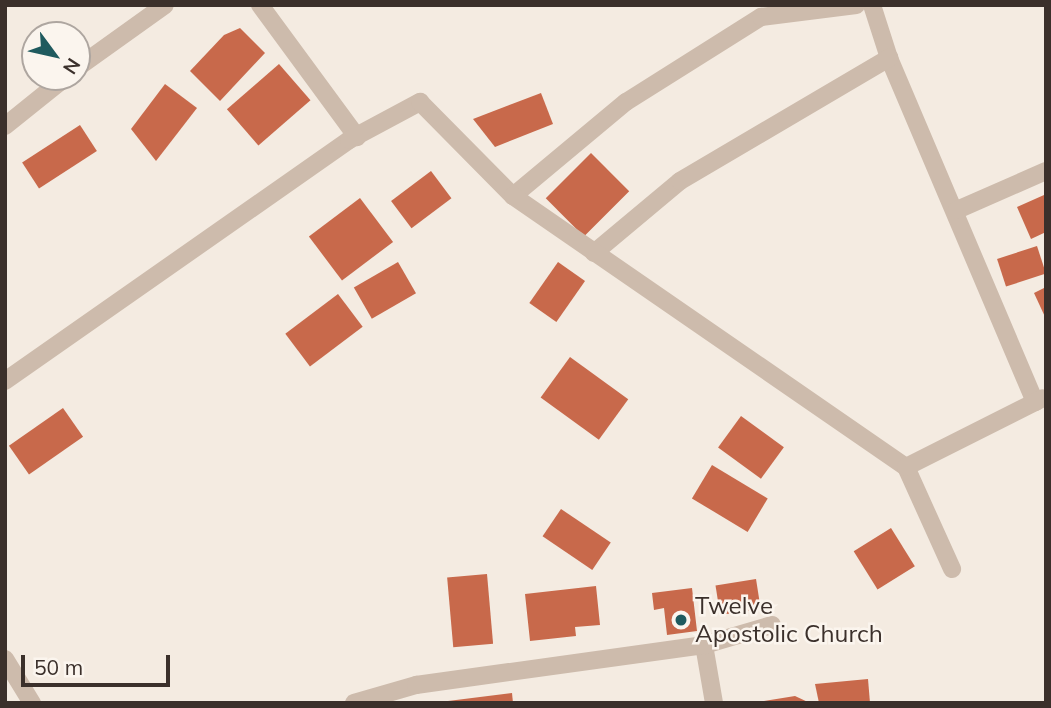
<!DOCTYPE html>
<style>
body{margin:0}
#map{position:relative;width:1051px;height:708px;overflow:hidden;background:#f4ebe1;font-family:Mulish,sans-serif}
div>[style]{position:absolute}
.building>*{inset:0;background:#c8694b;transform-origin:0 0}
.street>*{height:18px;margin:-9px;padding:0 9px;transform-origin:9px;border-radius:9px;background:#cdbbac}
.dots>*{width:19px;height:19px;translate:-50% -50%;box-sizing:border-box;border:4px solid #fbf5ee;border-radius:50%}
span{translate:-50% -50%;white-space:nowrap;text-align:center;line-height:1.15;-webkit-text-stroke:5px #fbf5ee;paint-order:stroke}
.poi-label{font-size:24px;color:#3b302b}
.left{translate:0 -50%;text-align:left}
.frame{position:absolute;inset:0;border:7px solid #3b302b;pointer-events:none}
.north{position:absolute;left:21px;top:21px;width:70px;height:70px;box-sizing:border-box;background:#fbf5ee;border:2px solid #aea6a0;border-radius:50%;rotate:123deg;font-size:19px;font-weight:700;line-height:28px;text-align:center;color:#3b302b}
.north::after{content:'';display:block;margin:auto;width:24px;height:32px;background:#1f5a5e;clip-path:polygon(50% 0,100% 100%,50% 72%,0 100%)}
.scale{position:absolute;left:21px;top:655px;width:149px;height:32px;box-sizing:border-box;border:4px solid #3b302b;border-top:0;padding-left:9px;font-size:21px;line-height:24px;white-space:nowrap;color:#3b302b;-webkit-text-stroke:5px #fbf5ee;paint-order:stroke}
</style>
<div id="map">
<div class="building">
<i style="clip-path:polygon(240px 28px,265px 53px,220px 101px,190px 71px,224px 35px)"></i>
<i style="left:279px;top:64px;width:48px;height:69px;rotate:49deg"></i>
<i style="clip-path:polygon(165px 84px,197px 108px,156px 161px,131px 129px)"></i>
<i style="clip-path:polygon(541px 93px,553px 124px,495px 147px,473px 119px)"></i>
<i style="left:80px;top:125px;width:31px;height:69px;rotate:57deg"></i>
<i style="left:591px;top:153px;width:54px;height:64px;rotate:45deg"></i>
<i style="left:431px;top:171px;width:34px;height:50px;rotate:53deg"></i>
<i style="clip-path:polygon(1044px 195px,1046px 232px,1031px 239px,1017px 207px)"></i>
<i style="left:360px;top:198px;width:55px;height:64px;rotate:53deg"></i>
<i style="left:1037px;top:246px;width:29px;height:42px;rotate:72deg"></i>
<i style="left:398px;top:262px;width:36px;height:51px;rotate:60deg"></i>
<i style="left:558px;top:262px;width:33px;height:50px;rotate:35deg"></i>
<i style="clip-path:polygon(1046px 287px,1046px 319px,1034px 293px)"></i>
<i style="left:338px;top:294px;width:41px;height:66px;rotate:53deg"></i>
<i style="left:570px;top:357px;width:72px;height:50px;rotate:36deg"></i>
<i style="left:63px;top:408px;width:35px;height:66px;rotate:55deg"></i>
<i style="left:741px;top:416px;width:53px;height:39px;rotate:36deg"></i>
<i style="left:712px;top:465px;width:65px;height:39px;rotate:31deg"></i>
<i style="left:561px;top:509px;width:60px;height:33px;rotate:34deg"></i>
<i style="left:891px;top:528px;width:45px;height:44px;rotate:58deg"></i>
<i style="left:487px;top:574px;width:70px;height:40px;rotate:85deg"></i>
<i style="left:756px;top:579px;width:30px;height:41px;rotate:81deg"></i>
<i style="clip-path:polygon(596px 586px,600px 625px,575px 627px,576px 636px,530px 641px,525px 594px)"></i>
<i style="clip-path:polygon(692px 588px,697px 631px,667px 635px,664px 608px,654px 610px,652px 593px)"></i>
<i style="clip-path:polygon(868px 679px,870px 703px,819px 703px,815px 684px)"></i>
<i style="clip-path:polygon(512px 693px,513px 703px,448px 703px,448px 701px)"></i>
<i style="clip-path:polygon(795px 696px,810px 703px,764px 703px,764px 701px)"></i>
</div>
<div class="street">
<i style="left:260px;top:5px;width:164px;rotate:53.7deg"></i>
<i style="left:872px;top:5px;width:56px;rotate:72.2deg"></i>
<i style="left:889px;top:58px;width:374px;rotate:67deg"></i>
<i style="left:77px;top:68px;width:108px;rotate:-35.6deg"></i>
<i style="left:5px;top:126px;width:78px;rotate:-38.8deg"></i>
<i style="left:513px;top:196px;width:147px;rotate:-39.8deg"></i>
<i style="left:626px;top:102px;width:160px;rotate:-32.2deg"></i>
<i style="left:761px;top:17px;width:96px;rotate:-7.2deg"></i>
<i style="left:957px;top:210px;width:97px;rotate:-23.7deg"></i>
<i style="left:594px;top:253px;width:112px;rotate:-39.9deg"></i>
<i style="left:680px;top:181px;width:243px;rotate:-30.5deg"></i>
<i style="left:5px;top:381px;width:420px;rotate:-35deg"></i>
<i style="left:349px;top:140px;width:81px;rotate:-28.2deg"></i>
<i style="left:420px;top:102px;width:132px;rotate:45.3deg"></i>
<i style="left:513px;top:196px;width:477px;rotate:34.6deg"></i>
<i style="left:906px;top:467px;width:112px;rotate:65.7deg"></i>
<i style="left:906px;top:467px;width:153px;rotate:-26.7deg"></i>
<i style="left:704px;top:645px;width:59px;rotate:80.2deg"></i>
<i style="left:5px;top:659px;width:52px;rotate:58.5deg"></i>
<i style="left:354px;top:703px;width:65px;rotate:-16.2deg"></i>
<i style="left:416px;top:685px;width:291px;rotate:-7.9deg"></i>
<i style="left:704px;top:645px;width:71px;rotate:-16.4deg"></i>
</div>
<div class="dots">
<i style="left:681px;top:620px;background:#1f5a5e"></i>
</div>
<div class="poi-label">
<span class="left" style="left:695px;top:620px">Twelve<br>Apostolic Church</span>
</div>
<div class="frame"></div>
<div class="north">N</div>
<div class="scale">50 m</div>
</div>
